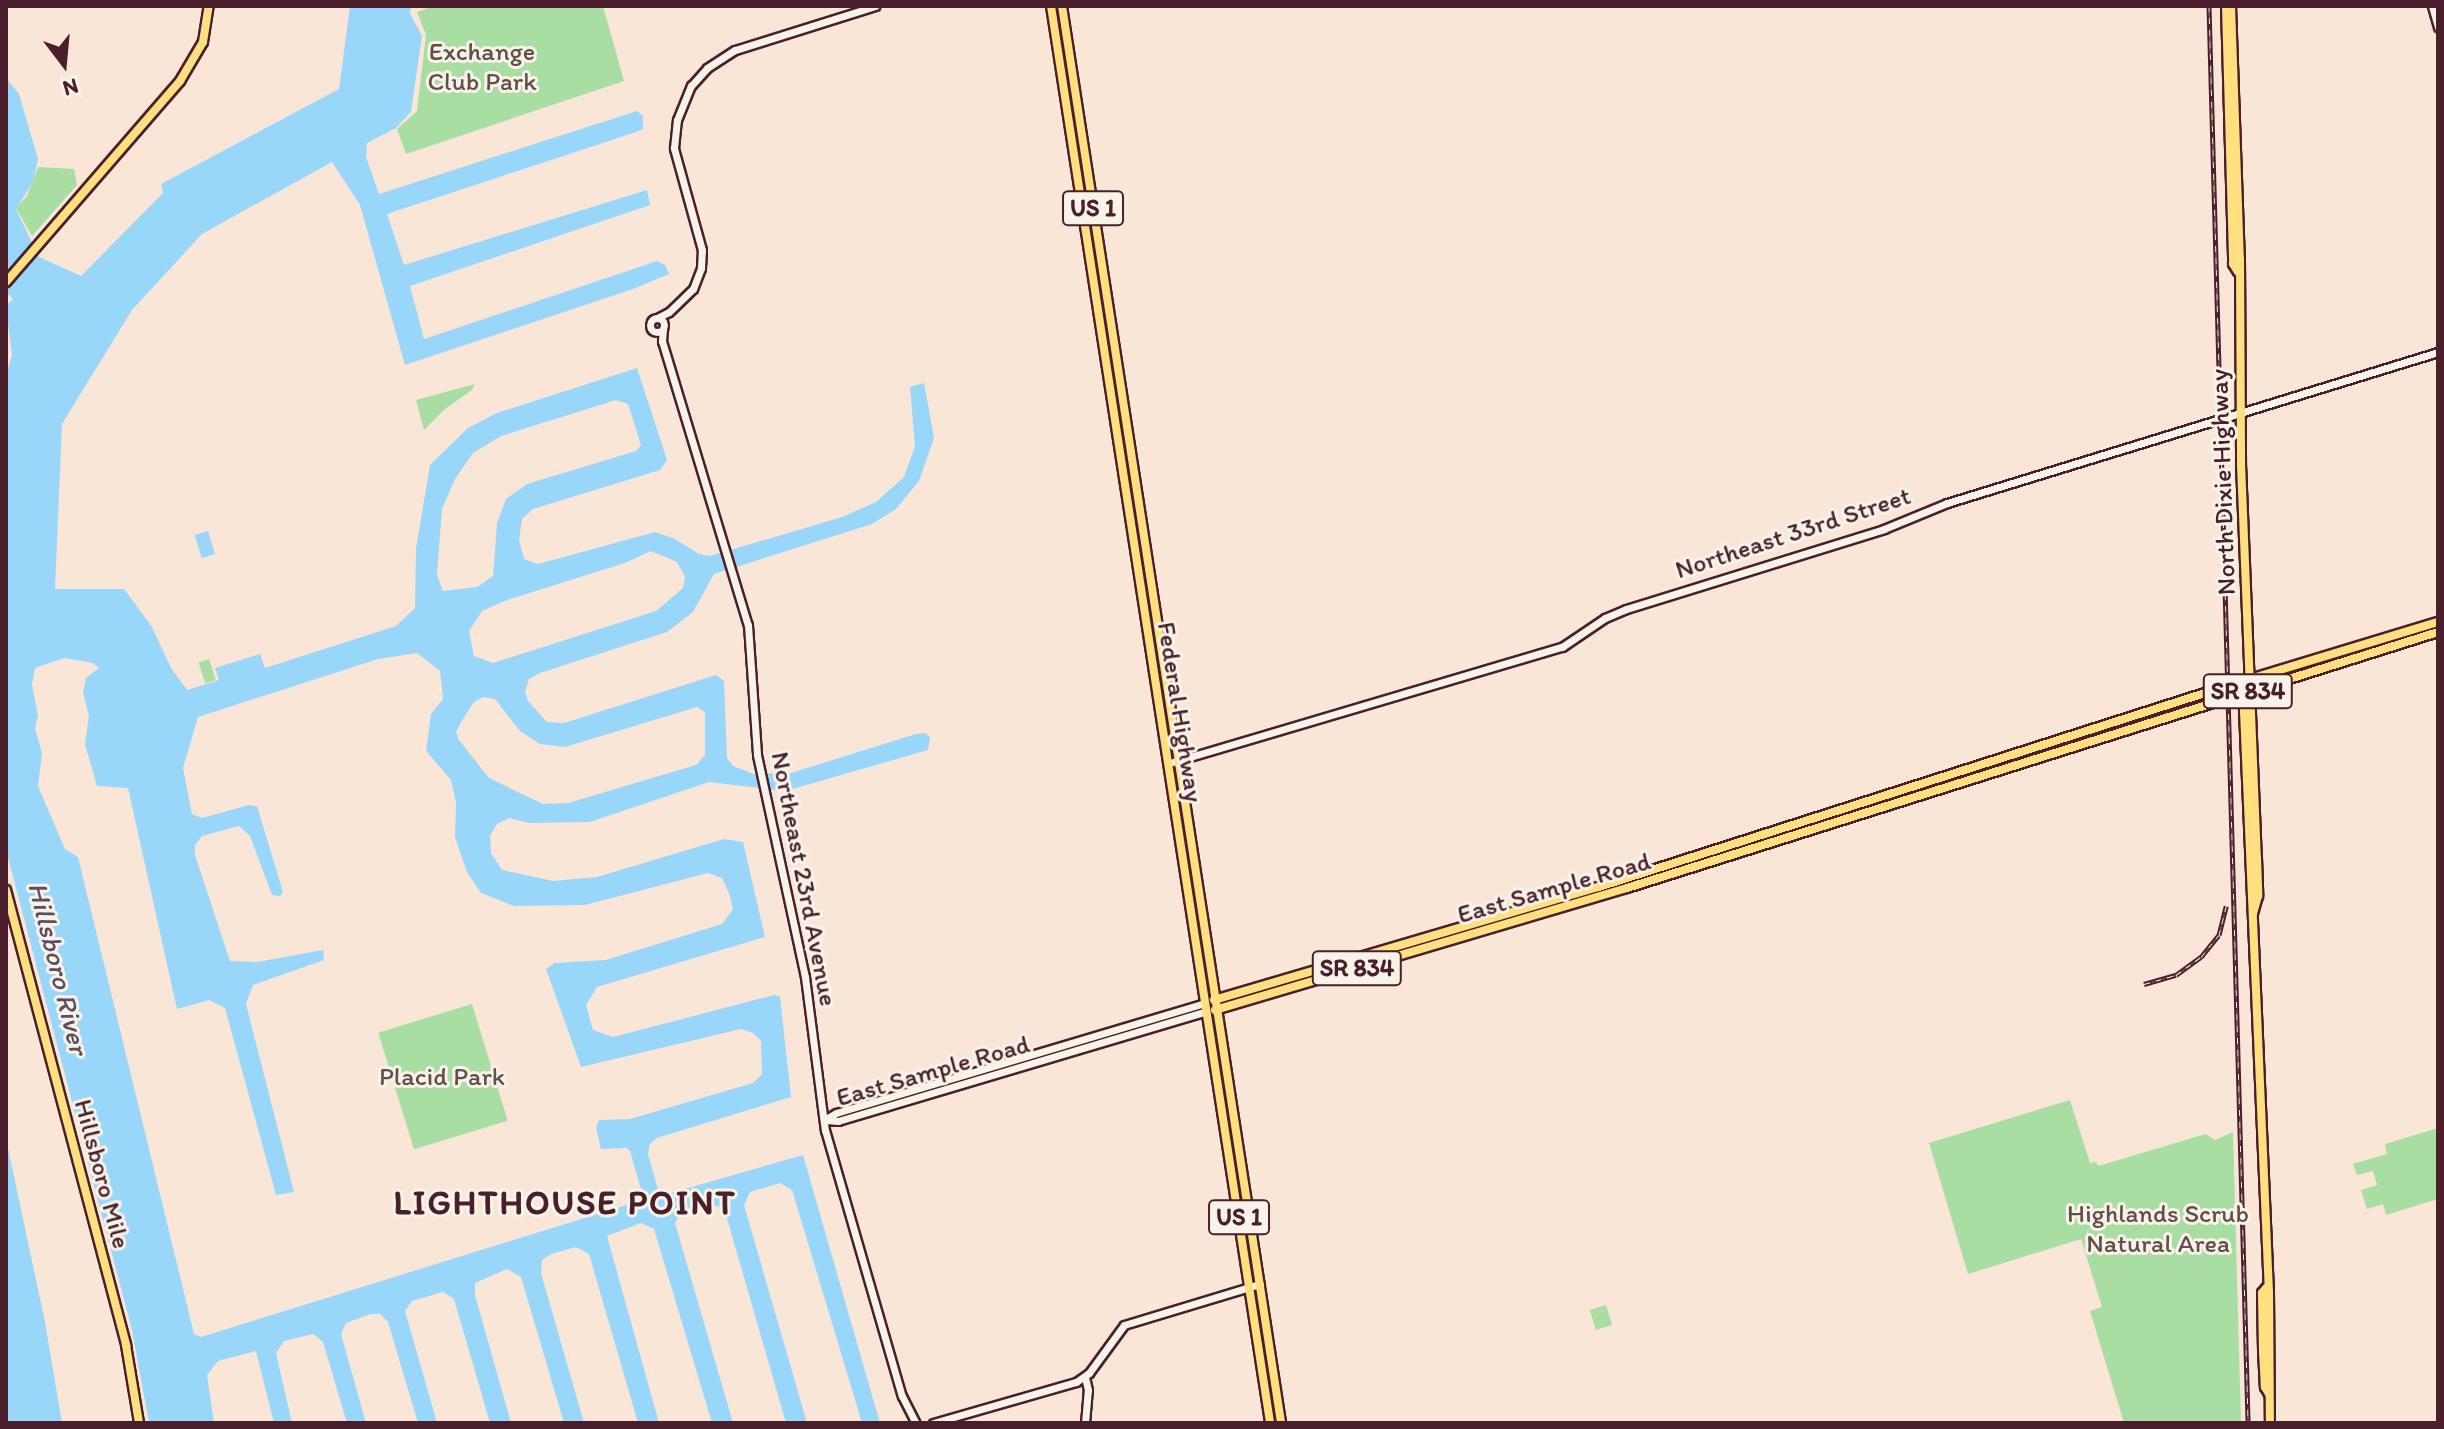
<!DOCTYPE html>
<style>
body{margin:0}
#map{position:relative;width:2444px;height:1429px;overflow:hidden;background:#f9e6d7;font-family:Itim,sans-serif}
div>[style]{position:absolute}
.green>*{inset:0;background:#a8dea2;transform-origin:0 0}
.water>*{inset:0;background:#99d7fa;transform-origin:0 0}
.roads{filter:drop-shadow(2px 0 #4a1f2b) drop-shadow(-2px 0 #4a1f2b) drop-shadow(0 2px #4a1f2b) drop-shadow(0 -2px #4a1f2b)}
.minor>*{height:7px;margin:-3.5px;padding:0 3.5px;transform-origin:3.5px;border-radius:3.5px;background:#f7f3e8}
.minor>.ring{margin:-3.5px;padding:0;box-sizing:content-box;background:none;border:7px solid #f7f3e8;border-radius:50%}
.major>*{height:8px;margin:-4px;padding:0 4px;transform-origin:4px;border-radius:4px;background:#ffdf80}
.rail>*{height:5px;margin-top:-2.5px;transform-origin:0;background:repeating-linear-gradient(90deg,#f7f3e8 0 6px,#4a1f2b 0 12px);box-sizing:border-box;border-block:2px solid #4a1f2b}
span{translate:-50% -50%;white-space:nowrap;text-align:center;line-height:1.15;-webkit-text-stroke:6px #f7f3e8;paint-order:stroke}
.shield-label span{padding:2px 6px;background:#f7f3e8;border:2px solid;border-radius:6px;-webkit-text-stroke-width:0}
.shield-label{font-size:24px;color:#4a1f2b;font-weight:700}
.park-label{font-size:26px;color:#624f49}
.street-label{font-size:26px;color:#4a1f2b}
.water-label{font-size:28px;color:#5e4d5f;font-style:italic}
.district-label{font-size:34px;color:#4a1f2b;font-weight:700;letter-spacing:2px}
.frame{position:absolute;inset:0;border:8px solid #4a1f2b;pointer-events:none}
.north{position:absolute;left:24px;top:24px;width:80px;height:80px;-webkit-text-stroke:6px #f7f3e8;paint-order:stroke;rotate:164deg;font-size:22px;font-weight:700;line-height:32px;text-align:center;color:#4a1f2b}
.north::after{content:'';display:block;margin:auto;width:28px;height:36px;background:#4a1f2b;clip-path:polygon(50% 0,100% 100%,50% 72%,0 100%)}
</style>
<div id="map">
<div class="green">
<i style="clip-path:polygon(434px 6px,603px 6px,624px 81px,406px 154px,397px 129px,417px 111px,426px 35px,417px 12px)"></i>
<i style="clip-path:polygon(38px 167px,74px 169px,77px 185px,32px 236px,16px 208px,27px 196px)"></i>
<i style="clip-path:polygon(475px 384px,472px 390px,445px 409px,424px 430px,416px 400px)"></i>
<i style="left:209px;top:659px;width:22px;height:11px;rotate:72deg"></i>
<i style="left:472px;top:1004px;width:122px;height:98px;rotate:73deg"></i>
<i style="clip-path:polygon(2070px 1100px,2090px 1163px,2096px 1162px,2098px 1166px,2206px 1134px,2215px 1140px,2233px 1132px,2241px 1423px,2124px 1423px,2090px 1311px,2102px 1307px,2081px 1239px,1968px 1274px,1929px 1143px)"></i>
<i style="clip-path:polygon(2438px 1128px,2438px 1199px,2386px 1215px,2383px 1204px,2367px 1209px,2361px 1190px,2377px 1185px,2373px 1171px,2357px 1175px,2353px 1164px,2387px 1154px,2385px 1144px)"></i>
<i style="left:1606px;top:1305px;width:21px;height:17px;rotate:73deg"></i>
</div>
<div class="water">
<i style="clip-path:polygon(evenodd,350px 6px,411px 6px,410px 13px,422px 36px,411px 112px,396px 128px,367px 143px,366px 157px,379px 194px,637px 111px,643px 116px,643px 129px,636px 132px,387px 214px,404px 265px,647px 190px,650px 205px,410px 286px,424px 339px,657px 261px,665px 265px,669px 274px,633px 289px,405px 365px,360px 205px,332px 162px,202px 234px,132px 310px,62px 424px,55px 589px,124px 589px,152px 627px,171px 668px,187px 690px,219px 680px,215px 668px,260px 654px,265px 668px,396px 626px,415px 608px,416px 548px,430px 465px,468px 428px,497px 413px,637px 368px,667px 460px,660px 470px,533px 509px,522px 519px,519px 540px,524px 559px,538px 564px,655px 532px,675px 539px,699px 554px,710px 556px,842px 517px,876px 502px,904px 477px,915px 446px,910px 387px,924px 383px,934px 438px,919px 481px,896px 509px,872px 524px,714px 574px,693px 612px,667px 632px,540px 673px,529px 679px,525px 692px,528px 701px,547px 722px,564px 723px,716px 675px,724px 681px,727px 758px,733px 766px,754px 774px,791px 773px,916px 734px,925px 733px,930px 737px,928px 750px,796px 788px,776px 790px,709px 782px,590px 822px,529px 823px,509px 818px,497px 824px,490px 836px,491px 853px,502px 870px,553px 881px,597px 877px,724px 839px,743px 842px,765px 937px,597px 987px,586px 1005px,593px 1030px,613px 1037px,774px 995px,780px 997px,791px 1097px,657px 1138px,650px 1144px,648px 1154px,658px 1190px,667px 1194px,803px 1155px,880px 1423px,862px 1423px,792px 1190px,780px 1183px,750px 1192px,744px 1205px,807px 1423px,786px 1423px,724px 1208px,707px 1204px,682px 1211px,675px 1223px,733px 1423px,712px 1423px,654px 1229px,641px 1223px,607px 1236px,659px 1423px,638px 1423px,589px 1254px,576px 1247px,551px 1254px,542px 1260px,541px 1273px,584px 1423px,564px 1423px,521px 1277px,507px 1269px,475px 1283px,475px 1295px,511px 1423px,490px 1423px,454px 1299px,443px 1292px,412px 1301px,405px 1311px,437px 1423px,418px 1423px,388px 1322px,380px 1314px,371px 1314px,346px 1323px,341px 1334px,366px 1423px,347px 1423px,323px 1342px,313px 1334px,284px 1341px,276px 1353px,292px 1423px,274px 1423px,256px 1351px,218px 1361px,207px 1375px,214px 1423px,149px 1423px,132px 1330px,6px 850px,6px 376px,12px 355px,6px 306px,13px 299px,6px 292px,6px 78px,19px 94px,38px 159px,33px 182px,16px 209px,39px 257px,81px 276px,163px 193px,161px 184px,339px 89px,350px 6px,616px 400px,628px 404px,641px 445px,636px 451px,527px 484px,506px 499px,497px 523px,493px 576px,477px 587px,443px 591px,437px 575px,442px 509px,455px 479px,473px 453px,501px 436px,616px 400px,350px 6px,651px 551px,677px 562px,685px 577px,683px 588px,656px 611px,493px 663px,474px 656px,469px 631px,482px 611px,507px 600px,625px 563px,651px 551px,350px 6px,417px 653px,440px 671px,443px 699px,431px 714px,426px 751px,451px 780px,456px 803px,455px 837px,467px 872px,481px 893px,514px 906px,585px 905px,708px 873px,722px 878px,729px 893px,733px 909px,722px 924px,606px 960px,555px 963px,546px 969px,581px 1067px,741px 1029px,753px 1033px,761px 1041px,762px 1074px,753px 1083px,630px 1119px,599px 1120px,596px 1127px,601px 1149px,626px 1148px,630px 1151px,643px 1196px,636px 1202px,201px 1337px,194px 1334px,78px 857px,65px 849px,38px 786px,42px 753px,35px 728px,38px 715px,32px 685px,35px 668px,64px 658px,93px 663px,99px 668px,86px 678px,83px 693px,89px 716px,85px 744px,97px 786px,128px 788px,177px 1009px,209px 1000px,225px 1008px,276px 1195px,294px 1192px,246px 1004px,253px 985px,324px 960px,323px 950px,257px 962px,230px 961px,195px 855px,195px 845px,202px 836px,239px 826px,250px 836px,272px 895px,280px 896px,283px 892px,257px 806px,249px 805px,202px 818px,192px 814px,183px 768px,198px 717px,378px 659px,417px 653px,350px 6px,483px 697px,495px 699px,520px 731px,540px 744px,565px 747px,697px 707px,705px 712px,705px 755px,696px 765px,568px 803px,543px 804px,489px 778px,459px 740px,456px 732px,460px 724px,474px 702px,483px 697px)"></i>
<i style="left:208px;top:531px;width:24px;height:14px;rotate:73deg"></i>
<i style="clip-path:polygon(6px 1139px,45px 1322px,62px 1423px,6px 1423px)"></i>
</div>
<div class="roads">
<div class="minor">
<i style="left:2432px;top:6px;width:22px;rotate:74deg"></i>
<i class="ring" style="left:650px;top:318px;width:7px;height:7px"></i>
<i style="left:657px;top:318px;width:13px;rotate:-27deg"></i>
<i style="left:669px;top:312px;width:33px;rotate:-44deg"></i>
<i style="left:693px;top:289px;width:22px;rotate:-69deg"></i>
<i style="left:701px;top:268px;width:18px;rotate:-87deg"></i>
<i style="left:702px;top:250px;width:106px;rotate:-105.4deg"></i>
<i style="left:674px;top:148px;width:28px;rotate:-84deg"></i>
<i style="left:677px;top:120px;width:37px;rotate:-68deg"></i>
<i style="left:691px;top:86px;width:24px;rotate:-48deg"></i>
<i style="left:707px;top:68px;width:33px;rotate:-33deg"></i>
<i style="left:735px;top:50px;width:147px;rotate:-17.4deg"></i>
<i style="left:663px;top:329px;width:12px;rotate:95deg"></i>
<i style="left:662px;top:341px;width:297px;rotate:73.2deg"></i>
<i style="left:748px;top:625px;width:130px;rotate:86deg"></i>
<i style="left:757px;top:755px;width:227px;rotate:77.8deg"></i>
<i style="left:805px;top:977px;width:154px;rotate:82.6deg"></i>
<i style="left:825px;top:1130px;width:277px;rotate:73.9deg"></i>
<i style="left:902px;top:1396px;width:30px;rotate:63deg"></i>
<i style="left:1173px;top:762px;width:406px;rotate:-16.5deg"></i>
<i style="left:1562px;top:647px;width:52px;rotate:-34deg"></i>
<i style="left:1605px;top:618px;width:23px;rotate:-23deg"></i>
<i style="left:1626px;top:609px;width:270px;rotate:-17.2deg"></i>
<i style="left:1884px;top:529px;width:68px;rotate:-22.4deg"></i>
<i style="left:1947px;top:503px;width:514px;rotate:-17.09deg"></i>
<i style="left:824px;top:1120px;width:14px;rotate:-30deg"></i>
<i style="left:836px;top:1113px;width:385px;rotate:-16.6deg"></i>
<i style="left:826px;top:1120px;width:12px;rotate:5deg"></i>
<i style="left:838px;top:1121px;width:384px;rotate:-16.6deg"></i>
<i style="left:933px;top:1423px;width:149px;rotate:-16deg"></i>
<i style="left:1076px;top:1382px;width:16px;rotate:-35deg"></i>
<i style="left:1089px;top:1373px;width:59px;rotate:-53.9deg"></i>
<i style="left:1124px;top:1325px;width:142px;rotate:-16.8deg"></i>
<i style="left:1085px;top:1423px;width:33px;rotate:-85deg"></i>
<i style="left:1088px;top:1390px;width:13px;rotate:-103deg"></i>
</div>
<div class="major">
<i style="left:1051px;top:6px;width:1434px;rotate:81.21deg"></i>
<i style="left:1062px;top:6px;width:1434px;rotate:81.21deg"></i>
<i style="left:2226px;top:6px;width:258px;rotate:88.4deg"></i>
<i style="left:2233px;top:264px;width:9px;rotate:58deg"></i>
<i style="left:2231px;top:6px;width:253px;rotate:88deg"></i>
<i style="left:2240px;top:259px;width:205px;rotate:89.7deg"></i>
<i style="left:2241px;top:464px;width:394px;rotate:87.7deg"></i>
<i style="left:2257px;top:858px;width:38px;rotate:88deg"></i>
<i style="left:2258px;top:896px;width:18px;rotate:106deg"></i>
<i style="left:6px;top:282px;width:266px;rotate:-49.1deg"></i>
<i style="left:180px;top:81px;width:45px;rotate:-59.5deg"></i>
<i style="left:203px;top:42px;width:36px;rotate:-81deg"></i>
<i style="left:2249px;top:691px;width:21px;rotate:104deg"></i>
<i style="left:2244px;top:711px;width:582px;rotate:87.54deg"></i>
<i style="left:2269px;top:1292px;width:131px;rotate:89.6deg"></i>
<i style="left:6px;top:890px;width:471px;rotate:75.2deg"></i>
<i style="left:126px;top:1345px;width:79px;rotate:80.5deg"></i>
<i style="left:1214px;top:1000px;width:401px;rotate:-16.4deg"></i>
<i style="left:1599px;top:887px;width:659px;rotate:-17.75deg"></i>
<i style="left:2227px;top:686px;width:220px;rotate:-16.9deg"></i>
<i style="left:1215px;top:1010px;width:430px;rotate:-16.5deg"></i>
<i style="left:1627px;top:888px;width:850px;rotate:-17.52deg"></i>
<i style="left:2266px;top:1288px;width:6px;rotate:129deg"></i>
<i style="left:2262px;top:1293px;width:58px;rotate:89deg"></i>
<i style="left:2263px;top:1351px;width:36px;rotate:87deg"></i>
<i style="left:2265px;top:1387px;width:8px;rotate:60deg"></i>
</div>
</div>
<div class="rail">
<i style="left:2209px;top:6px;width:1418px;rotate:88.42deg"></i>
<i style="left:2144px;top:984px;width:33px;rotate:-16deg"></i>
<i style="left:2176px;top:975px;width:31px;rotate:-36deg"></i>
<i style="left:2201px;top:957px;width:28px;rotate:-51deg"></i>
<i style="left:2219px;top:935px;width:30px;rotate:-76deg"></i>
</div>
<div class="shield-label">
<span style="left:1093px;top:208px">US 1</span>
<span style="left:2248px;top:691px">SR 834</span>
<span style="left:1357px;top:968px">SR 834</span>
<span style="left:1239px;top:1217px">US 1</span>
</div>
<div class="park-label">
<span style="left:482px;top:67px">Exchange<br>Club Park</span>
<span style="left:442px;top:1077px">Placid Park</span>
<span style="left:2158px;top:1229px">Highlands Scrub<br>Natural Area</span>
</div>
<div class="street-label">
<span style="left:2223px;top:482px;rotate:-92deg">North Dixie Highway</span>
<span style="left:1793px;top:533px;rotate:-18deg">Northeast 33rd Street</span>
<span style="left:1180px;top:712px;rotate:81deg">Federal Highway</span>
<span style="left:804px;top:879px;rotate:79deg">Northeast 23rd Avenue</span>
<span style="left:1554px;top:888px;rotate:-16deg">East Sample Road</span>
<span style="left:933px;top:1071px;rotate:-16deg">East Sample Road</span>
<span style="left:102px;top:1174px;rotate:75deg">Hillsboro Mile</span>
</div>
<div class="water-label">
<span style="left:59px;top:968px;rotate:76deg">Hillsboro River</span>
</div>
<div class="district-label">
<span style="left:565px;top:1203px">LIGHTHOUSE POINT</span>
</div>
<div class="frame"></div>
<div class="north">N</div>
</div>
